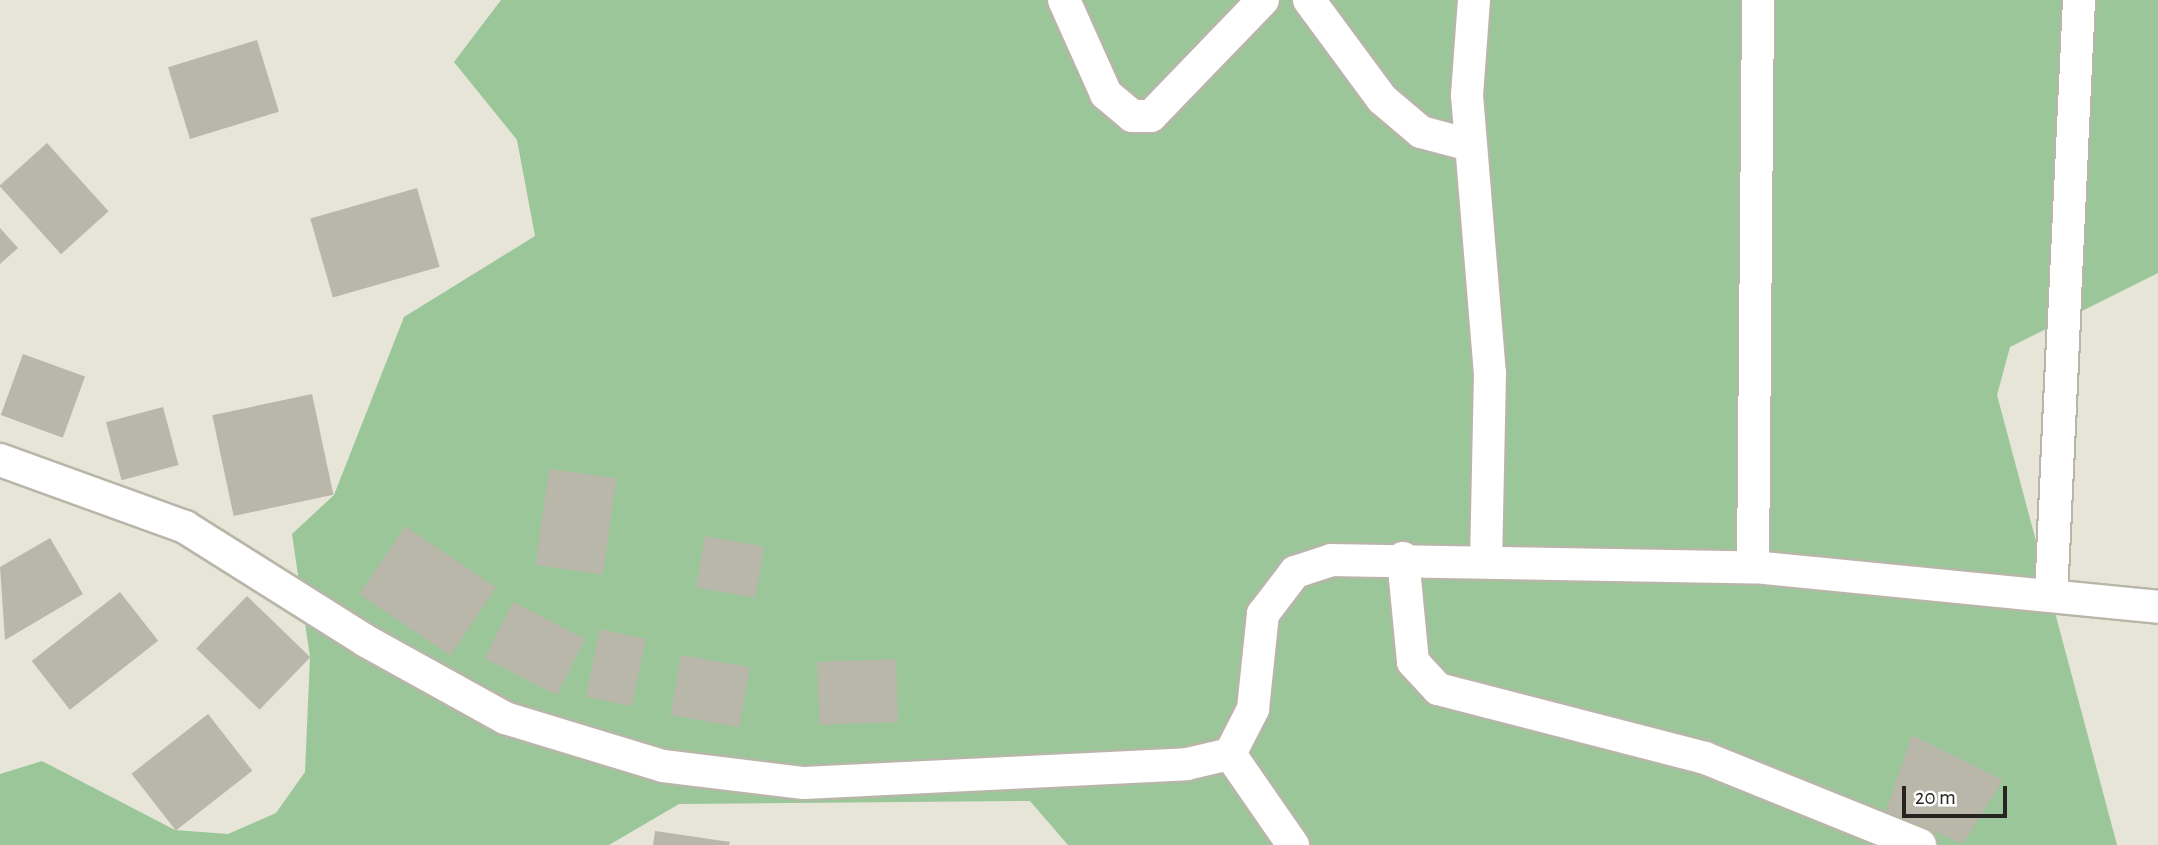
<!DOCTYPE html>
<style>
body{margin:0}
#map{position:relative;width:2158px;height:845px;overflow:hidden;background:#e7e5d8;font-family:"Alegreya Sans",sans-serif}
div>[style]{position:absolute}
.green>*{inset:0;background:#9ac699}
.building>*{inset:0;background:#b9b7aa;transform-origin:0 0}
.roads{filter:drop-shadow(2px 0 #b8b6a9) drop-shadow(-2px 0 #b8b6a9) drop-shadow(0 2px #b8b6a9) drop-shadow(0 -2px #b8b6a9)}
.street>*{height:32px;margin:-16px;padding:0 16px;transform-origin:16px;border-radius:16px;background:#fff}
span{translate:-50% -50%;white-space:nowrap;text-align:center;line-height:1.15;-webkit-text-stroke:7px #fff;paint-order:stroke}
.scale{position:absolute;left:1902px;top:786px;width:105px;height:32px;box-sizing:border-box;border:4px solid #25241f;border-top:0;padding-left:9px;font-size:21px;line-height:24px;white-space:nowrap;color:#25241f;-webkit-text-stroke:5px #fff;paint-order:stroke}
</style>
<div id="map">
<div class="green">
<i style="clip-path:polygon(501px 0,2158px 0,2158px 273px,2010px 347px,1997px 395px,2117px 845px,1068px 845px,1030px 801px,679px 804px,609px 845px,0 845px,0 774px,42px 761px,175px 830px,228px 834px,276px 813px,305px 772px,310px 657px,292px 534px,334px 495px,404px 317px,535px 236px,517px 140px,454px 62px)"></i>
</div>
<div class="building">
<i style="left:257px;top:40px;width:75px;height:93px;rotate:73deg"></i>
<i style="left:47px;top:143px;width:92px;height:64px;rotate:48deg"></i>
<i style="left:417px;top:188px;width:82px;height:111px;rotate:74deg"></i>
<i style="clip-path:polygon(0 228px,18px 248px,0 264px)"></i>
<i style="left:23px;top:354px;width:66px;height:65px;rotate:20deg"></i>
<i style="left:312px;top:394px;width:103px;height:102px;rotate:78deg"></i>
<i style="left:163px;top:407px;width:60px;height:59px;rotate:75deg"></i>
<i style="left:549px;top:469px;width:68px;height:97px;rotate:8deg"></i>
<i style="left:405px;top:526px;width:110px;height:82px;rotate:34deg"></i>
<i style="left:705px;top:536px;width:60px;height:52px;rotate:10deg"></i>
<i style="clip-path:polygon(50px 538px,83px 594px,5px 640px,0 567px)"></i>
<i style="left:120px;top:592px;width:62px;height:112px;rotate:52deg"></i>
<i style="left:247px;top:596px;width:88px;height:73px;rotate:44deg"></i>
<i style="left:513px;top:602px;width:81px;height:63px;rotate:27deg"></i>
<i style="left:600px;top:629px;width:47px;height:69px;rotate:12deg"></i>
<i style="left:681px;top:655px;width:70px;height:61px;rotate:10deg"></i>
<i style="left:896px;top:659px;width:63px;height:79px;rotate:88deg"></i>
<i style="left:208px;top:714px;width:72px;height:97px;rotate:52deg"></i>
<i style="clip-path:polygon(1912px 735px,2003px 780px,1963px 844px,1886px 811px)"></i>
<i style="clip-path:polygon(655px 831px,730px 842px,729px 845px,653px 845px)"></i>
</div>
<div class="roads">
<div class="street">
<i style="left:1064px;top:0;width:103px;rotate:65.9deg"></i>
<i style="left:1106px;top:94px;width:34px;rotate:40deg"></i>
<i style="left:1132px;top:116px;width:19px"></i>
<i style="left:1151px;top:116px;width:161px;rotate:-46deg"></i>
<i style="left:1309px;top:0;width:123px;rotate:53.6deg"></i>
<i style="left:1382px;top:99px;width:51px;rotate:40.2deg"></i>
<i style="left:1421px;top:132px;width:51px;rotate:14.9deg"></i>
<i style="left:1474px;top:0;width:95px;rotate:94.2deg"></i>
<i style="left:1467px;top:95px;width:279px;rotate:85.3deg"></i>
<i style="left:1490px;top:373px;width:185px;rotate:91.2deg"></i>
<i style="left:0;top:460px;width:197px;rotate:19.9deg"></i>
<i style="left:185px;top:527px;width:214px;rotate:32.2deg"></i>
<i style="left:366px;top:641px;width:159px;rotate:29deg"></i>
<i style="left:505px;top:718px;width:165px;rotate:16.9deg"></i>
<i style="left:663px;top:766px;width:142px;rotate:6.9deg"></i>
<i style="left:804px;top:783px;width:383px;rotate:-2.8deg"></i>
<i style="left:1187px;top:764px;width:44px;rotate:-13.1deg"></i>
<i style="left:1230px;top:754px;width:51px;rotate:-62.9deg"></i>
<i style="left:1253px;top:709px;width:96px;rotate:-84deg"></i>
<i style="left:1263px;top:614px;width:53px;rotate:-52.7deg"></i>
<i style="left:1295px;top:572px;width:38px;rotate:-18deg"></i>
<i style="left:1331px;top:560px;width:422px;rotate:1deg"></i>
<i style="left:1753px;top:567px;width:407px;rotate:5.6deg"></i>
<i style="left:1403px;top:558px;width:104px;rotate:84.5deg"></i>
<i style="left:1413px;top:662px;width:37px;rotate:47deg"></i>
<i style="left:1438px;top:689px;width:276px;rotate:14.5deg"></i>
<i style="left:1705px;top:758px;width:232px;rotate:22deg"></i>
<i style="left:1753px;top:567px;width:567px;rotate:-89.49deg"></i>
<i style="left:2051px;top:596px;width:597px;rotate:-87.31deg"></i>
<i style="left:1230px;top:754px;width:111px;rotate:55.3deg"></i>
</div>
</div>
<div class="scale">20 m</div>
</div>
